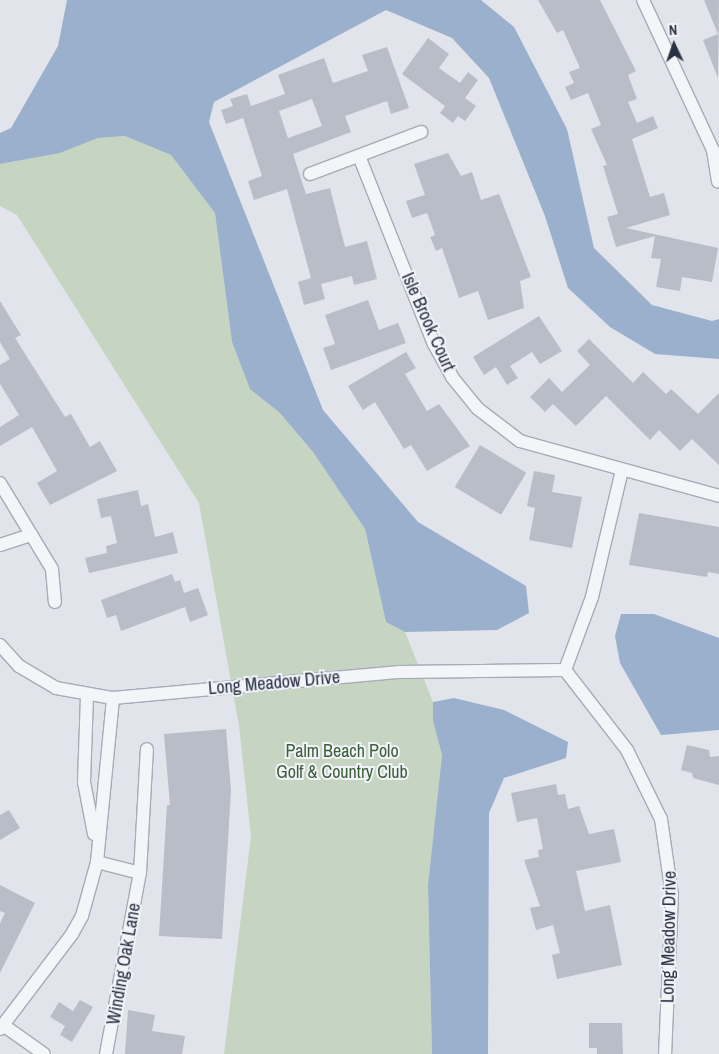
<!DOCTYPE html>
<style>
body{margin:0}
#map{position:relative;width:719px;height:1054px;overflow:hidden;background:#e1e4ea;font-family:"Archivo Narrow",sans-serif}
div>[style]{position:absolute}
.green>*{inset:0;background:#c6d5c2}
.water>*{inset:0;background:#9bb0cc}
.building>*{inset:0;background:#b8bdc8;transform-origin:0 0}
.roads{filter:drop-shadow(1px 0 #a6abb5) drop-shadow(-1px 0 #a6abb5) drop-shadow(0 1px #a6abb5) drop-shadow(0 -1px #a6abb5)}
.street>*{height:12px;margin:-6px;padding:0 6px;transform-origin:6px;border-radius:6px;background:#f4f5f8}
span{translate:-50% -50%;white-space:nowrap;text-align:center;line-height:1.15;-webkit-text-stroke:4px #f1f3f8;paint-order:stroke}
.street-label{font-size:18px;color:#293143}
.park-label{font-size:18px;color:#3b5f35}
.north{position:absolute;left:649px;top:20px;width:50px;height:50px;-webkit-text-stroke:4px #f1f3f8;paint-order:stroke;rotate:357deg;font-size:14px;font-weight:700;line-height:20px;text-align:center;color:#293143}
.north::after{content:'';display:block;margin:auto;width:18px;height:22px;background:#293143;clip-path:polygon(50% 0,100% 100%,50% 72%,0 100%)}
</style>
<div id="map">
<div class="green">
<i style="clip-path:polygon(125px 136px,171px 155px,215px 213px,232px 342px,250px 388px,279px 412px,313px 452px,365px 529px,386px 622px,405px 632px,433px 702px,433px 721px,442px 755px,428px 885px,432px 1054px,224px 1054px,251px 836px,239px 726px,199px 503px,17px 215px,0 206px,0 164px,60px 153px,98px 138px)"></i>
</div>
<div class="water">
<i style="clip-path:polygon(67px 0,481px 0,514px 27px,567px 129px,594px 248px,652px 305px,712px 321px,719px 319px,719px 359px,655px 354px,610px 327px,568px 288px,545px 216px,489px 78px,452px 38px,386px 10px,214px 102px,209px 122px,323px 410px,418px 522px,526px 586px,529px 613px,497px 630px,405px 632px,386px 622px,365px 529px,313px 452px,279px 412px,250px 389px,232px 342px,215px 213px,171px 155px,125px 136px,98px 138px,60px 153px,0 164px,0 133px,11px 128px,58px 46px)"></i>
<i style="clip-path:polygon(621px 614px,654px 614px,719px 638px,719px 730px,661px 735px,620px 663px,615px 636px)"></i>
<i style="clip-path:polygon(454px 698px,504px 710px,568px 742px,566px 758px,504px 778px,489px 813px,488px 1054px,432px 1054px,428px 885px,442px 755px,433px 721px,433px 702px)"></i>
</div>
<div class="building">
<i style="clip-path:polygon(538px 0,600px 0,636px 71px,628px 75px,637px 99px,628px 102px,637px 123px,653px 116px,658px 128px,632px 139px,650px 197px,664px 193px,670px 215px,626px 228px,718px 248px,712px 282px,682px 277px,680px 291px,656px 287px,661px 259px,651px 258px,655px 236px,616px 247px,607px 217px,618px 214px,603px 166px,607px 165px,591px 129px,601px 125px,588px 93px,571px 100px,565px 87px,574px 83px,569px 72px,580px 68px,563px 30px,557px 33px)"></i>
<i style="clip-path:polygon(704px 0,719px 0,718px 78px,703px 40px,718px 34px)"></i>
<i style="clip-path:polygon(428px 38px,449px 54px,439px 68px,460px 83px,468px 72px,478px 80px,465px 98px,476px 106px,465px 121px,458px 116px,453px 123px,440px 113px,445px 106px,402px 74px)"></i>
<i style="clip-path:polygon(evenodd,387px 47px,409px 108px,391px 114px,387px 101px,345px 116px,351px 132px,293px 154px,306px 194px,330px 188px,345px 247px,367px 241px,377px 279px,354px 285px,352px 276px,321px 284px,325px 299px,304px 305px,298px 282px,311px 278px,287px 189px,254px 200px,248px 181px,262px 176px,243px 118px,226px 124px,221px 110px,233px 106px,230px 99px,247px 94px,251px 106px,285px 94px,278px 75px,324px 58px,333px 83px,368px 71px,362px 55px,387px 47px,312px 99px,322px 126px,288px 138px,279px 111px,312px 99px)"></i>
<i style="clip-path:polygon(448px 153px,461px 176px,472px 172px,481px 200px,499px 194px,531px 277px,520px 281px,524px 308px,488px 320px,478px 291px,459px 298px,442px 248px,436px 251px,430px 237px,435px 235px,427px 213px,412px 218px,406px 201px,425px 195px,414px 164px)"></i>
<i style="clip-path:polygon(368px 300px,379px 330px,398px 323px,406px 343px,331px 370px,323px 348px,335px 344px,325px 315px)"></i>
<i style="clip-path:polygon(0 301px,21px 335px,15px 338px,65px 417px,71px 414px,90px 447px,100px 441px,117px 471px,50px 505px,37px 483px,57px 471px,32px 427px,0 446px,0 427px,19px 415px,0 384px,0 365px,10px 359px,0 342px)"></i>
<i style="clip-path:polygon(539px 316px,562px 351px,540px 364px,532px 352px,510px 366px,518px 378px,507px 385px,496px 367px,484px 375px,473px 357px)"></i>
<i style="clip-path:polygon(589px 339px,633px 383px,643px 372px,666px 394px,671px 389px,698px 414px,719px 393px,719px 465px,692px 439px,680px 451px,659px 430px,650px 440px,606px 396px,576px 426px,553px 404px,545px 412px,530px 397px,549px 378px,562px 392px,590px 365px,577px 351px)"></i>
<i style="clip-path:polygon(406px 352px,416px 368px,405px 374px,427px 411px,439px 404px,470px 446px,427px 471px,411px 445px,404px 449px,375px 402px,363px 410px,348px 386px)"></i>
<i style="left:480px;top:445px;width:54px;height:49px;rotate:31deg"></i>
<i style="clip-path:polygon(534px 471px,555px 475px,552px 492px,582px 497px,572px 548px,529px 540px,535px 508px,527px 506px)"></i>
<i style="clip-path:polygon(138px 490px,141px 506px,148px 504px,155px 537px,173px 532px,178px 553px,89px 573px,85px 558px,107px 553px,106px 546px,117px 543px,111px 516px,101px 518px,97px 499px)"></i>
<i style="clip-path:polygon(639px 513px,719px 527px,719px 574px,708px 572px,707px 577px,629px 565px)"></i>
<i style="clip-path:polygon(172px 574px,175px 582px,180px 580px,184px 593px,198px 588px,208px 615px,190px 622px,185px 607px,121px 631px,116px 615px,107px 618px,101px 600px)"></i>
<i style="clip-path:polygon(226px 729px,231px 791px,222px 939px,159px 936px,167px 805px,170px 805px,164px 734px)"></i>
<i style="clip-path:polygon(687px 745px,709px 750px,710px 757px,719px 756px,719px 785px,693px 778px,692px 773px,681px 770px)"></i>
<i style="clip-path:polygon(556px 784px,558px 795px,565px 794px,568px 809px,579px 806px,589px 834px,614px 829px,621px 862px,576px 871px,585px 911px,610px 905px,622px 965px,557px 979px,552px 955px,560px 953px,553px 925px,536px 930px,530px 908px,540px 906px,524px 860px,539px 857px,538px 850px,543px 849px,537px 818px,517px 822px,511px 793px)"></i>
<i style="clip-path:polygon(9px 810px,20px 828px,0 840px,0 815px)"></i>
<i style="clip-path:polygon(0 885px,35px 903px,0 973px,0 923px,5px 913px,0 911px)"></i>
<i style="clip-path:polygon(80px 1000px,93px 1007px,72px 1042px,60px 1035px,65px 1026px,50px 1017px,59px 1002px,73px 1011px)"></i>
<i style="clip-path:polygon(128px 1010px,155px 1015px,152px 1031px,185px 1036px,182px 1054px,125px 1054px)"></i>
<i style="clip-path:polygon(589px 1023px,622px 1023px,623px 1054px,597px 1054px,597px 1048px,589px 1048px)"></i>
</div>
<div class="roads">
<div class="street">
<i style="left:643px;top:0;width:166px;rotate:65deg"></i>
<i style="left:713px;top:150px;width:32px;rotate:81deg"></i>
<i style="left:359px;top:156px;width:202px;rotate:68.3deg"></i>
<i style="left:434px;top:344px;width:38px;rotate:61deg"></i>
<i style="left:452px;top:377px;width:40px;rotate:51deg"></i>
<i style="left:477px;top:408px;width:54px;rotate:37.5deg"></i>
<i style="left:520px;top:441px;width:206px;rotate:15.4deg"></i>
<i style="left:310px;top:174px;width:119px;rotate:-20.7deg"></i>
<i style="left:0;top:483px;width:100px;rotate:58.8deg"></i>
<i style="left:52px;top:569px;width:33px;rotate:85deg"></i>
<i style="left:0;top:545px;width:33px;rotate:-18deg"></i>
<i style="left:0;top:645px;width:28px;rotate:48deg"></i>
<i style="left:19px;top:666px;width:43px;rotate:30.7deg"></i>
<i style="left:56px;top:688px;width:58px;rotate:10deg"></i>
<i style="left:113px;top:698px;width:288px;rotate:-5.2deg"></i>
<i style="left:400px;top:672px;width:165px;rotate:-0.7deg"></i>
<i style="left:565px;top:670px;width:101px;rotate:52.2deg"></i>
<i style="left:627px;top:750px;width:77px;rotate:63.8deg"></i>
<i style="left:661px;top:819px;width:77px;rotate:81.8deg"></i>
<i style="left:672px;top:895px;width:159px;rotate:92.5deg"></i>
<i style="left:565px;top:670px;width:78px;rotate:-69.7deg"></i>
<i style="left:592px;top:597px;width:130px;rotate:-76.7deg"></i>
<i style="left:87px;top:696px;width:86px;rotate:92deg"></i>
<i style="left:84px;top:782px;width:53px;rotate:79.1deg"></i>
<i style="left:97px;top:862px;width:44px;rotate:14.3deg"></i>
<i style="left:3px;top:1025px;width:50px;rotate:35.3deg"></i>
<i style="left:0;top:1029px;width:119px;rotate:-52.8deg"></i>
<i style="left:72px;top:934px;width:21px;rotate:-61deg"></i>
<i style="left:82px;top:916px;width:56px;rotate:-74.5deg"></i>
<i style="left:97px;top:862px;width:165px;rotate:-84.4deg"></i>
<i style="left:106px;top:1054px;width:184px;rotate:-79.4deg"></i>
<i style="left:140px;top:873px;width:124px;rotate:-86.8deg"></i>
</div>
</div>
<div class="street-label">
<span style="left:428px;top:322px;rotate:66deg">Isle Brook Court</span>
<span style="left:274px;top:683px;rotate:-5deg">Long Meadow Drive</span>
<span style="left:669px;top:937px;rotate:-89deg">Long Meadow Drive</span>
<span style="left:124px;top:964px;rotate:-80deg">Winding Oak Lane</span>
</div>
<div class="park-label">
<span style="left:342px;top:762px">Palm Beach Polo<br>Golf &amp; Country Club</span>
</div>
<div class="north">N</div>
</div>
